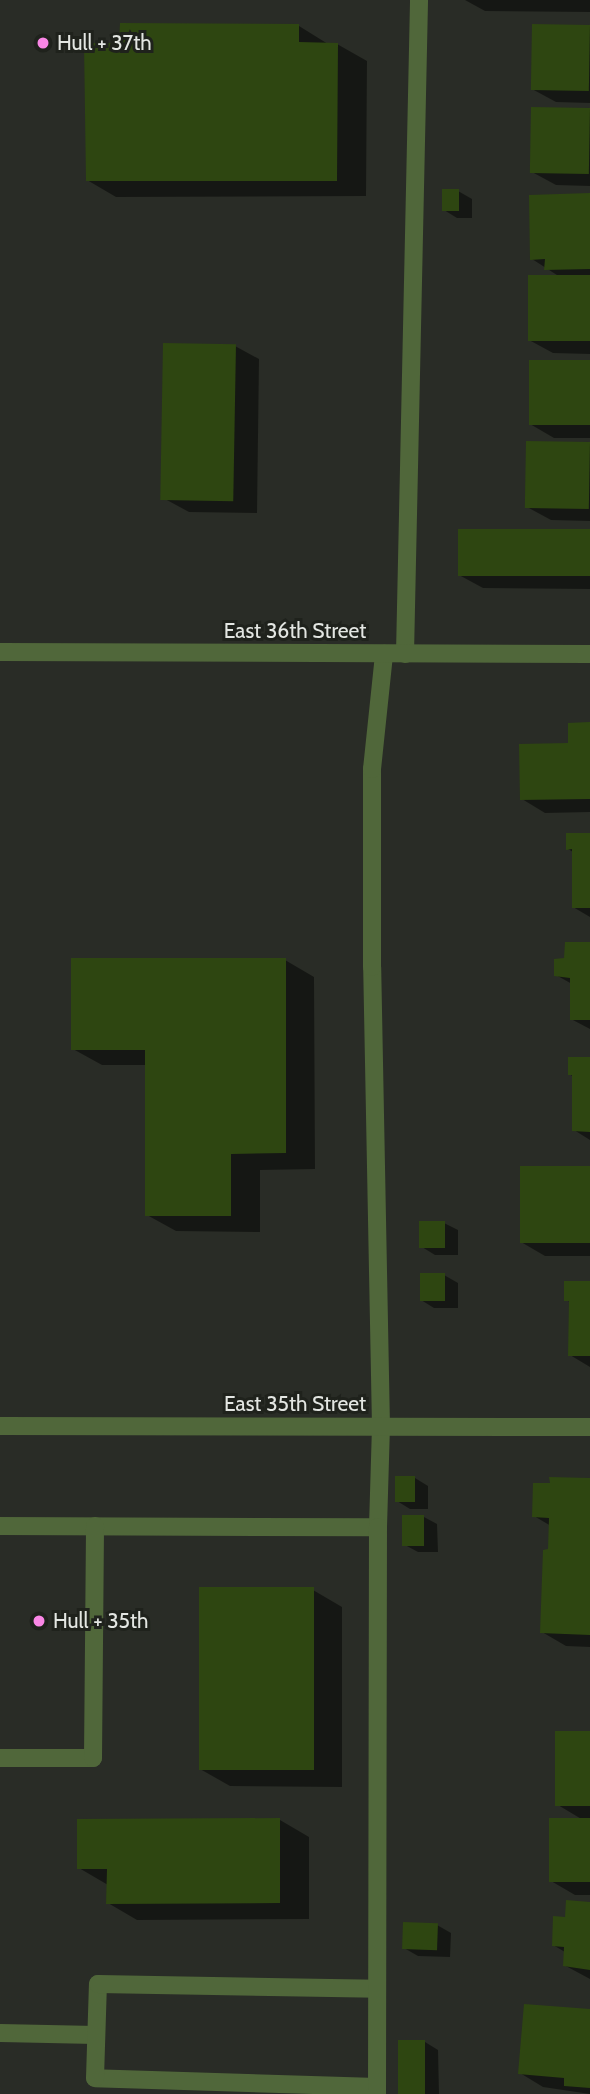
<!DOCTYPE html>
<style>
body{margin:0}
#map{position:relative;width:590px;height:2094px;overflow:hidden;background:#292c26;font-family:Cabin,sans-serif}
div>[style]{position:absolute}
.shadow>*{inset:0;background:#0007}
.building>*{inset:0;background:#2e4611;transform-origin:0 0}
.service>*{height:18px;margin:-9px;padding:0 9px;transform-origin:9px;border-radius:9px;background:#50673a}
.minor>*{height:18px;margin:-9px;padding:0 9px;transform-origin:9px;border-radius:9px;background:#50673a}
.dots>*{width:19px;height:19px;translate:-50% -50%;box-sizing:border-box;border:4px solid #1f221c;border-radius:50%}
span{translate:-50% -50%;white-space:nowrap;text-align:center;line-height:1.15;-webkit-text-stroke:6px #1f221c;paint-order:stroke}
.poi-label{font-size:21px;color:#e3e6e2}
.left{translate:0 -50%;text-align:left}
.street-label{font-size:21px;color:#e3e6e2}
</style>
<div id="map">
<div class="shadow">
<i style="clip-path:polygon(465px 0,590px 0,590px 12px,485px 11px)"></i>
<i style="clip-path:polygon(299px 26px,328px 44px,337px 44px,367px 61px,366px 196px,116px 197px,87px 180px,121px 45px)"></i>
<i style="clip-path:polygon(590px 26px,590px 103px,556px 102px,532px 89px)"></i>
<i style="clip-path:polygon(590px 109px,590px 186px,556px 185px,532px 172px)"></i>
<i style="clip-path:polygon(458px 191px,472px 199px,472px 218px,457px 218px,444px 210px)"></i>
<i style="clip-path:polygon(590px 195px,590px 354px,553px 353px,529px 340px,560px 277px,532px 259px)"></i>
<i style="clip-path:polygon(235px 346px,259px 359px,257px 513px,189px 512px,165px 499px)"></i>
<i style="clip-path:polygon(590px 362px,590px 438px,554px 438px,530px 424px)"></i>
<i style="clip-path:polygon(590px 444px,590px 521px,551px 520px,527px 507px)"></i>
<i style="clip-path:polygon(590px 532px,590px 589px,483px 588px,459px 575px)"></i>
<i style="clip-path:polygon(590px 724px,590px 812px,545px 813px,522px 799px)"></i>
<i style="clip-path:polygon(590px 835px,590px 917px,573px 907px,573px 852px,568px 849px)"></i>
<i style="clip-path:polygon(590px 944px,590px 1029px,571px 1019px,572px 984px,556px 975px,566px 960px)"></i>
<i style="clip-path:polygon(285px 960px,314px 977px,315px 1169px,260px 1170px,260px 1232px,176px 1231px,147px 1215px,147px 1065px,102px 1065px,73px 1049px)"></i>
<i style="clip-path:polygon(590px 1059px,590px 1140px,574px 1130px,574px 1077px,569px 1074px)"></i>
<i style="clip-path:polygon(590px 1168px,590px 1256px,545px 1256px,521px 1242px)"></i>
<i style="clip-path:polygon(444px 1223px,458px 1230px,458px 1255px,435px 1255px,422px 1247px)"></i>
<i style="clip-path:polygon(444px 1275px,458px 1283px,458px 1308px,434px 1308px,421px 1300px)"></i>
<i style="clip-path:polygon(590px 1283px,590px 1367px,570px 1355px,570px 1302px,566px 1300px)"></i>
<i style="clip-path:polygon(415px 1478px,428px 1486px,428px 1509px,410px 1509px,397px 1501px)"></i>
<i style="clip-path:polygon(590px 1480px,590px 1647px,566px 1646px,542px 1632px,551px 1526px,534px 1516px)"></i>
<i style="clip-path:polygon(424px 1517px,437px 1524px,438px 1552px,418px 1552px,405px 1545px)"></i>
<i style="clip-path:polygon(313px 1590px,342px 1607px,342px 1787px,230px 1786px,200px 1769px)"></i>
<i style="clip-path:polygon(590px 1733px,590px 1895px,575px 1895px,551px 1881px,583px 1820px,558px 1805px)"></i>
<i style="clip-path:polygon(280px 1820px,309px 1837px,309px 1919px,137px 1920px,108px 1903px,108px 1885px,79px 1868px)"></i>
<i style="clip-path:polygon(590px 1903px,590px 1979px,564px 1965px,565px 1952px,553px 1945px,566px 1918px)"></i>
<i style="clip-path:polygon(437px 1925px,451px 1933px,450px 1957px,418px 1956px,404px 1948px)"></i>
<i style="clip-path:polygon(590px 2011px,590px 2094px,543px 2087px,520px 2073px)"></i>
<i style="clip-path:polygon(425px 2042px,438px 2050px,439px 2094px,400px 2094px)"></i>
</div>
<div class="building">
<i style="clip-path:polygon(120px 23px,299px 24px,299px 42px,338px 43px,337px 181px,86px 181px,84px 43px,119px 43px)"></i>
<i style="left:532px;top:24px;width:58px;height:66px;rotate:1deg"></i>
<i style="left:531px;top:107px;width:59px;height:66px;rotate:1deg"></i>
<i style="left:442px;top:189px;width:17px;height:22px"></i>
<i style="clip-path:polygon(590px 193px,590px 269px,544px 270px,545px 259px,530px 260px,529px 195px)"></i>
<i style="left:528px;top:275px;width:62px;height:66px"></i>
<i style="left:163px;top:343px;width:73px;height:157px;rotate:1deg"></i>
<i style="left:529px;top:360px;width:61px;height:65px"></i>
<i style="left:526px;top:441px;width:64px;height:67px;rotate:1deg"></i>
<i style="left:458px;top:529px;width:132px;height:47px"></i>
<i style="clip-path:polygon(590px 722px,590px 799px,520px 800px,519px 744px,568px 743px,568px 723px)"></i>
<i style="clip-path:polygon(566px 833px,590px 833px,590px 908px,572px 908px,572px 849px,566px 850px)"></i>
<i style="clip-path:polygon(565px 942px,590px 942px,590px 1020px,570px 1020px,570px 978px,554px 976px,554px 959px,564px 958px)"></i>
<i style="clip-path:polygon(71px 958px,286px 958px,286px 1153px,231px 1154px,231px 1216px,145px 1216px,145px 1050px,71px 1050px)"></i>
<i style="clip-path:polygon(568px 1057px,590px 1057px,590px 1132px,572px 1131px,572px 1075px,568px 1075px)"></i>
<i style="left:520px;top:1166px;width:70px;height:77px"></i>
<i style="left:419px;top:1221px;width:26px;height:27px"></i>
<i style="left:445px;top:1273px;width:28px;height:25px;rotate:90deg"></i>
<i style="clip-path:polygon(564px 1281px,590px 1281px,590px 1356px,568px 1356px,569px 1301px,564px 1301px)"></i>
<i style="left:395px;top:1476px;width:20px;height:26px"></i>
<i style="clip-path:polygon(549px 1477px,590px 1478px,590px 1635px,540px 1633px,543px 1550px,548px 1549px,549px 1518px,532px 1517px,533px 1483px,550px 1483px)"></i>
<i style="left:402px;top:1515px;width:22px;height:31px"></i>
<i style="left:199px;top:1587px;width:115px;height:183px"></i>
<i style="left:555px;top:1731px;width:35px;height:75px"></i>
<i style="clip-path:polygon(280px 1818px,280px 1903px,106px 1904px,107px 1869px,77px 1869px,77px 1819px)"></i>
<i style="left:549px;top:1818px;width:41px;height:64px"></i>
<i style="clip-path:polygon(566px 1900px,590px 1902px,590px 1970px,563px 1966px,564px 1947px,552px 1946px,553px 1916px,565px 1917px)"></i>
<i style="left:403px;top:1922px;width:35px;height:27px;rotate:2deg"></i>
<i style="clip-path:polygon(524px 2004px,590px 2009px,590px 2088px,564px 2086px,564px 2078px,518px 2074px)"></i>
<i style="left:398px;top:2040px;width:27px;height:54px"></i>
</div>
<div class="service">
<i style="left:405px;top:654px;width:654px;rotate:-88.77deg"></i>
<i style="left:0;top:1526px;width:378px;rotate:0.2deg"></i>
<i style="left:378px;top:1527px;width:100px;rotate:-88.3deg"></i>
<i style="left:381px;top:1427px;width:460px;rotate:-91.1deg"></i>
<i style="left:372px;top:967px;width:198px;rotate:-90deg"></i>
<i style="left:372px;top:769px;width:116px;rotate:-84deg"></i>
<i style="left:0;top:1758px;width:93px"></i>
<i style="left:93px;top:1758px;width:232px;rotate:-89.5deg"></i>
<i style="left:0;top:2033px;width:96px;rotate:1.2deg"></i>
<i style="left:377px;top:2087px;width:282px;rotate:-178.2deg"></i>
<i style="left:95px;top:2078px;width:94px;rotate:-88.2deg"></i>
<i style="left:98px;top:1984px;width:279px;rotate:1deg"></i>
<i style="left:377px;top:2094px;width:567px;rotate:-89.9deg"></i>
</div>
<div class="minor">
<i style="left:0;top:652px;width:590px;rotate:0.19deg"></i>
<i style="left:0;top:1426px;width:590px;rotate:0.1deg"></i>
</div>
<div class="dots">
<i style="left:43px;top:43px;background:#fa87e6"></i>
<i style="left:39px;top:1621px;background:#fa87e6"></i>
</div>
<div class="poi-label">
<span class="left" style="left:57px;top:43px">Hull + 37th</span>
<span class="left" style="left:53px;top:1621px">Hull + 35th</span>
</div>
<div class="street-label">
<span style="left:295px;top:631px">East 36th Street</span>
<span style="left:295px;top:1404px">East 35th Street</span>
</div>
</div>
